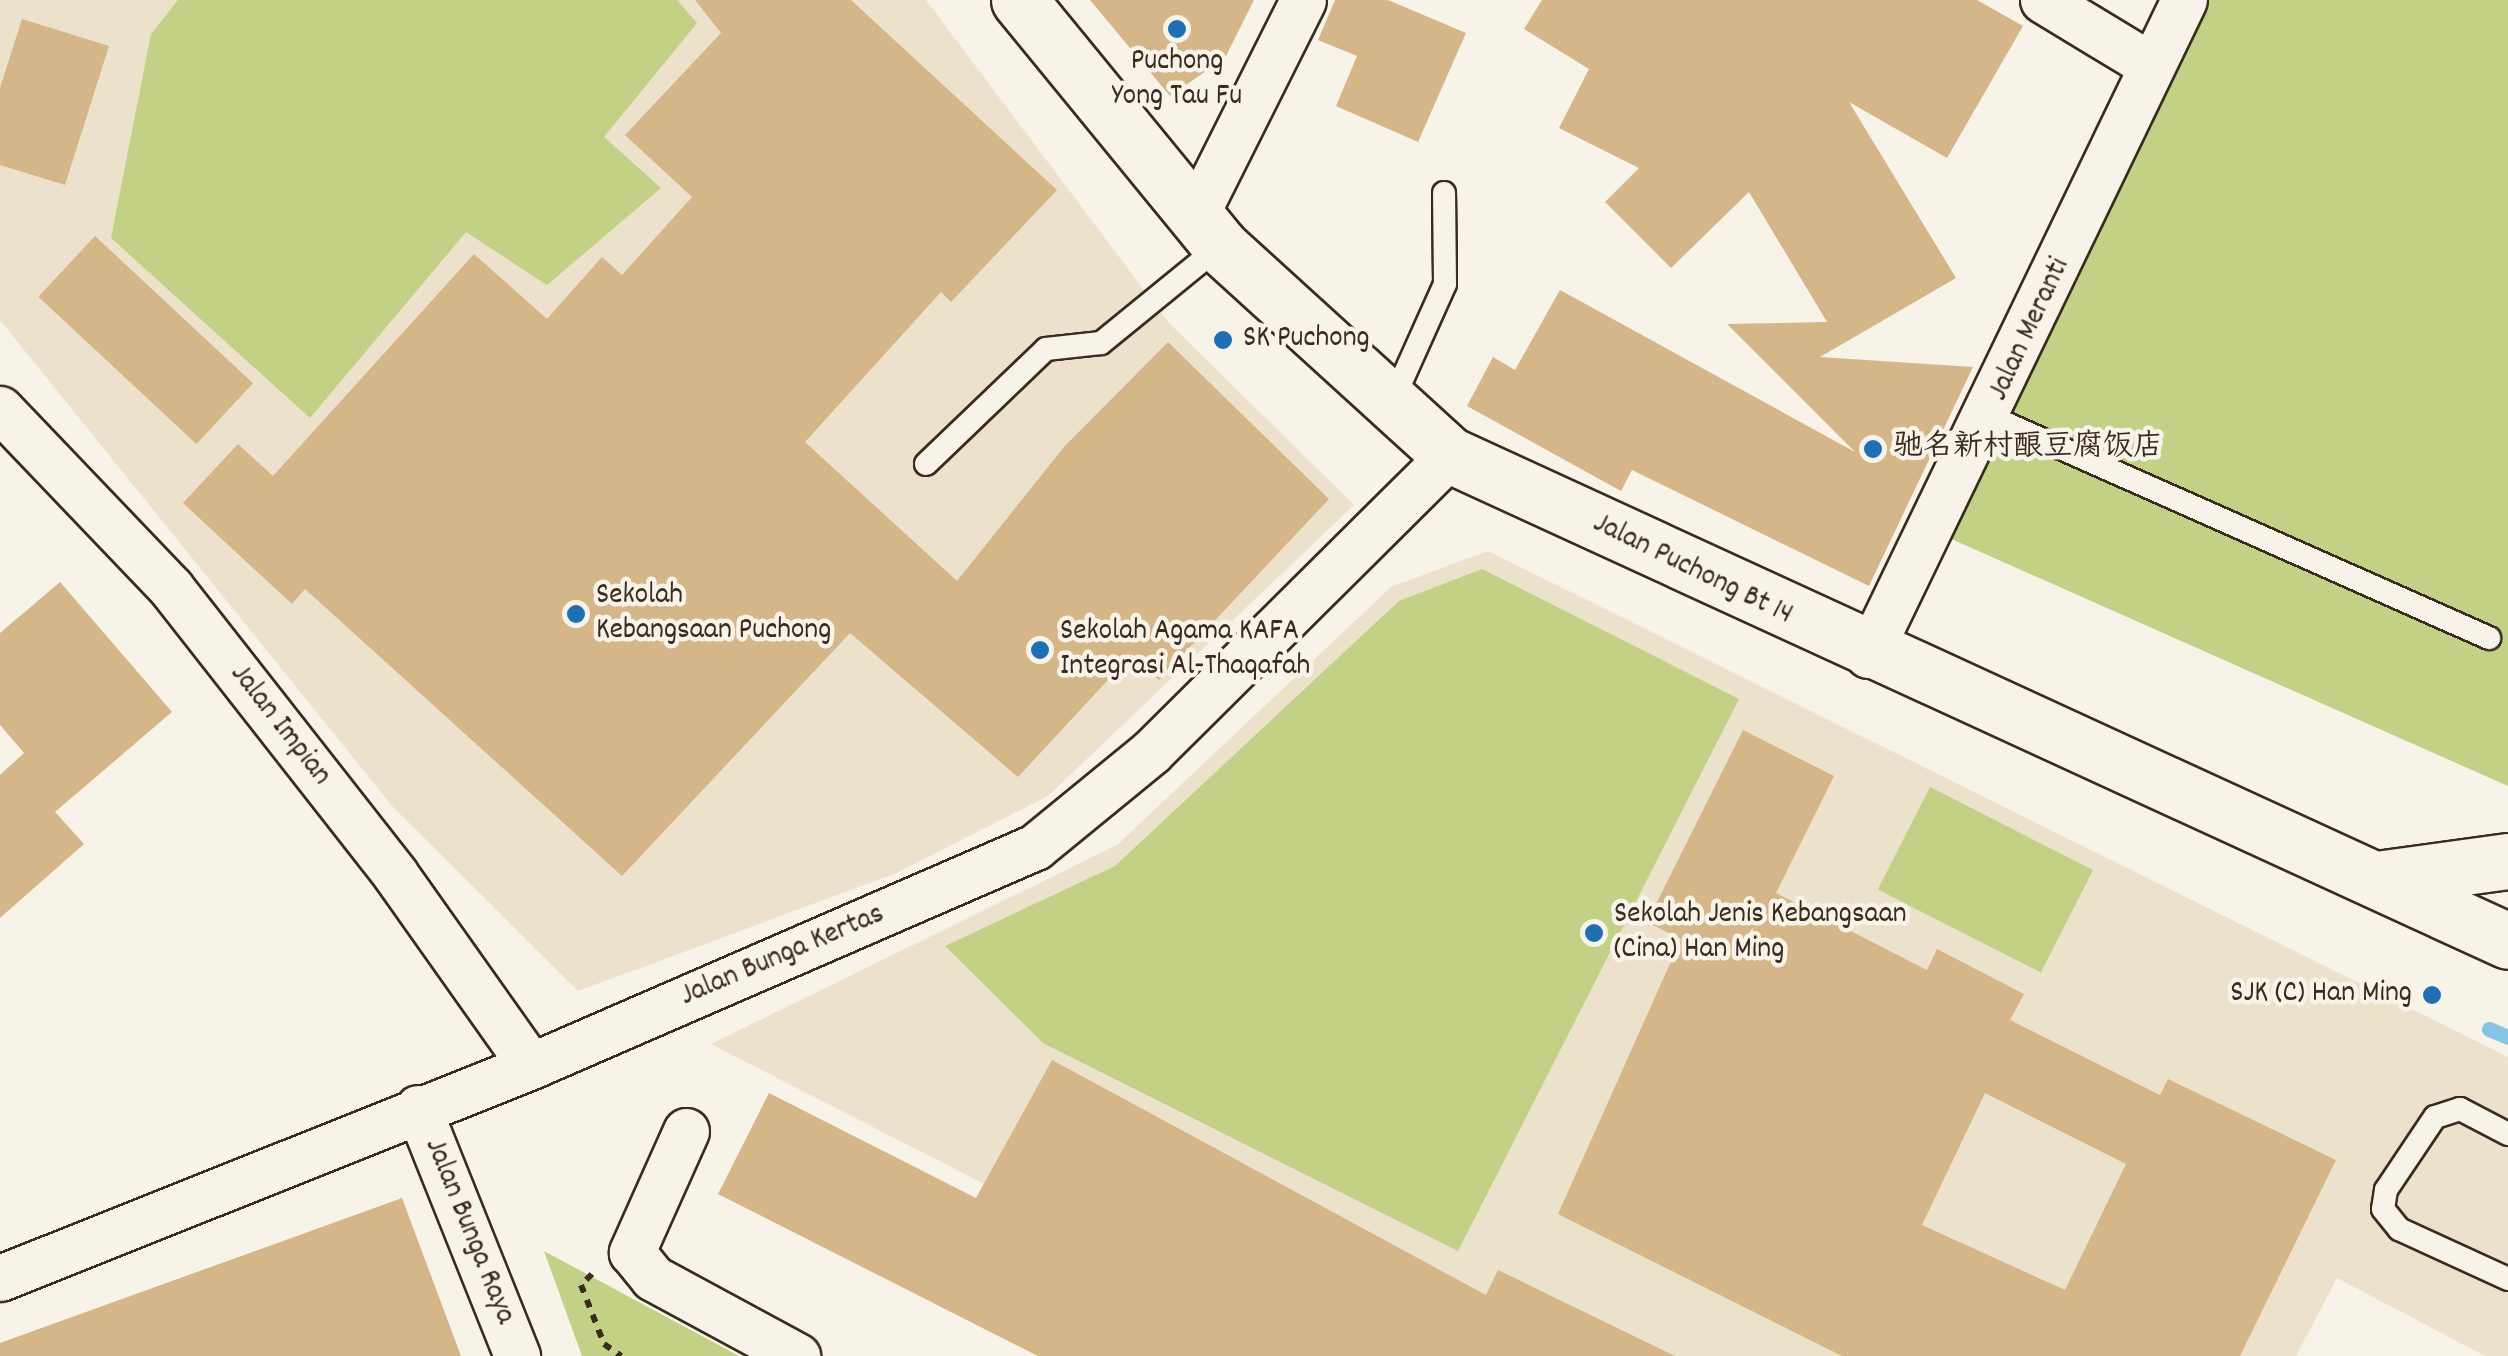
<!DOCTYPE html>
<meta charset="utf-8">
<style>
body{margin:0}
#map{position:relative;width:2508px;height:1356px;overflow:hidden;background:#f7f3e8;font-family:Dekko,"LXGW WenKai TC",sans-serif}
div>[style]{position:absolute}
.built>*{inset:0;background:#ece1cb}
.green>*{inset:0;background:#c2d185;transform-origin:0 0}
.stream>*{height:15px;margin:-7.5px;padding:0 7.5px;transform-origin:7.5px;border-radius:7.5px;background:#86c4e6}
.building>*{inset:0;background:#d4b688;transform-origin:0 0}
.path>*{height:6px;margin-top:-3px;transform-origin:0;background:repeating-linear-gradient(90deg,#3b2a1e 0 8px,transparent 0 16px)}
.roads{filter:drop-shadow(2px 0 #3b2a1e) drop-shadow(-2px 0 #3b2a1e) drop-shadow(0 2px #3b2a1e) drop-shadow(0 -2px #3b2a1e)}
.service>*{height:22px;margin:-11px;padding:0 11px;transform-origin:11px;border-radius:11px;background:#f7f3e8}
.minor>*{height:45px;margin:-22.5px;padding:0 22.5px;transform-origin:22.5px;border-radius:22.5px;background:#f7f3e8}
.tertiary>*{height:55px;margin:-27.5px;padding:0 27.5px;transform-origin:27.5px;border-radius:27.5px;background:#f7f3e8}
.dots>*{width:28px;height:28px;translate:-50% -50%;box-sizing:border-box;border:5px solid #f7f3e8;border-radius:50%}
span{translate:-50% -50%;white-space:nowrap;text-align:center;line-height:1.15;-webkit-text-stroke:9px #f7f3e8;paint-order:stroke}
.poi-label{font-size:30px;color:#3b2a1e}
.left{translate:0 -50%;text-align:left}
.right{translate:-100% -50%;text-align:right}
.street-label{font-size:30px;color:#3b2a1e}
</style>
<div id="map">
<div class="built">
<i style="clip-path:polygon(0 0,926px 0,1168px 322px,1354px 505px,1048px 796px,894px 874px,578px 991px,393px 807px,0 320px)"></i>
<i style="clip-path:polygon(1488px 551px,2508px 1057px,2508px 1356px,2485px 1356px,2337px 1278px,2296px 1356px,1320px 1356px,711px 1044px,1117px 845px,1391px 587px)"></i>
</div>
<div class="green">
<i style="clip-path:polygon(178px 0,677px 0,697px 23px,604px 137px,661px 188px,547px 285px,466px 232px,310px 418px,111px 238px,151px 34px)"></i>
<i style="clip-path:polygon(2207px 0,2508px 0,2508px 786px,1949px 538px)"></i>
<i style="clip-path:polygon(1482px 569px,1739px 699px,1458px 1251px,1043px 1043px,945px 946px,1115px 866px,1399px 601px)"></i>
<i style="left:1930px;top:787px;width:183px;height:115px;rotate:27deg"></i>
<i style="clip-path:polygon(544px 1251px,739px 1356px,582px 1356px)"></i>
</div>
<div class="stream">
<i style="left:2489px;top:1029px;width:21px;rotate:23deg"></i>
</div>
<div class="building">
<i style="clip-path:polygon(695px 0,851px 0,1057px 190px,951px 302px,941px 292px,805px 442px,957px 581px,1064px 447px,1168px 342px,1329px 499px,1159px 680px,1132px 654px,1018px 777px,850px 633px,622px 876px,305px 589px,292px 604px,183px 503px,238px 444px,273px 476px,474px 254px,547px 319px,602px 257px,622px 275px,692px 197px,625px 135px,721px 33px)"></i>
<i style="clip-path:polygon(1090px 0,1254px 0,1225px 58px,1170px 96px)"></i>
<i style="clip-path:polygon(1335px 0,1388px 0,1466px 33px,1418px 142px,1336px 106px,1357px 56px,1318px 40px)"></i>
<i style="clip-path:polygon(1542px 0,1977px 0,2023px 26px,1947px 158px,1849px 102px,1956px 278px,1820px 357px,1973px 367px,1869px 586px,1632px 470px,1621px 491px,1467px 406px,1493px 357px,1515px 370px,1560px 290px,1855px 452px,1727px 324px,1827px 322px,1749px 192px,1671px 268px,1605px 202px,1639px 168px,1559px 128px,1589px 69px,1524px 29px)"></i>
<i style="clip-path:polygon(22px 19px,109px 46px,65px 185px,0 165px,0 88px)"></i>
<i style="left:95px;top:236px;width:216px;height:83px;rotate:43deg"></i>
<i style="clip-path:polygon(60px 582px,172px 712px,55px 812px,84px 844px,0 918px,0 775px,24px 753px,0 725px,0 633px)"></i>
<i style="clip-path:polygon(evenodd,1743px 730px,1834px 776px,1776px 893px,1927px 970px,1937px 949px,2024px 994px,2010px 1020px,2160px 1095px,2168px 1079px,2336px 1160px,2240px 1356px,1842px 1356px,1558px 1214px,1681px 939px,1647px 922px,1743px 730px,1985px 1093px,2126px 1164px,2065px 1290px,1922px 1225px,1985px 1093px)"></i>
<i style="clip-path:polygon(1052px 1060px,1486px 1295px,1498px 1270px,1675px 1356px,1038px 1356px,718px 1194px,769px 1093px,976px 1198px)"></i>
<i style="clip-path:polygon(402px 1198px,461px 1356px,0 1356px,0 1343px)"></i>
</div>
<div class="path">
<i style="left:592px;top:1274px;width:16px;rotate:135deg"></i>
<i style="left:581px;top:1285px;width:63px;rotate:68.7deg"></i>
<i style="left:604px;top:1344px;width:21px;rotate:35deg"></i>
</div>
<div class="roads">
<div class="service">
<i style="left:1392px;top:402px;width:129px;rotate:-65.8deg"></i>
<i style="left:1445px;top:284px;width:91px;rotate:-90.6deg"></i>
<i style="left:1991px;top:417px;width:545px;rotate:23.93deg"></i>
<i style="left:926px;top:464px;width:166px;rotate:-43.8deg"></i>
<i style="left:1046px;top:349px;width:55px;rotate:-6.2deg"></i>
<i style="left:1101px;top:343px;width:154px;rotate:-39.2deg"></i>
<i style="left:2508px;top:1134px;width:54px;rotate:-152.5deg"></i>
<i style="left:2460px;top:1109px;width:26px;rotate:162deg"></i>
<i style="left:2435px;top:1117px;width:88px;rotate:123.9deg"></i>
<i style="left:2386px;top:1190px;width:19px;rotate:99deg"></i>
<i style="left:2383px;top:1209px;width:26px;rotate:51deg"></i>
<i style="left:2399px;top:1229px;width:120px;rotate:24.6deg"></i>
</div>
<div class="minor">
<i style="left:2043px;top:0;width:127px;rotate:31.2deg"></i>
<i style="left:1195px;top:216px;width:241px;rotate:-63.4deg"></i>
<i style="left:0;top:409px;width:248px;rotate:46.3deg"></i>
<i style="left:171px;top:588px;width:363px;rotate:51.9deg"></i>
<i style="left:395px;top:874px;width:235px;rotate:54.7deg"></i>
<i style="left:1868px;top:655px;width:727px;rotate:-64.25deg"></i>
<i style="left:418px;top:1108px;width:267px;rotate:68.2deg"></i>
<i style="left:686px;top:1131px;width:133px;rotate:114.1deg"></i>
<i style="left:632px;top:1252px;width:33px;rotate:51deg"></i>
<i style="left:653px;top:1278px;width:164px;rotate:28.4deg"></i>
<i style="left:0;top:1278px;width:572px;rotate:-21.76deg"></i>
<i style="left:531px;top:1066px;width:550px;rotate:-23.49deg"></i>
<i style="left:1035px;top:847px;width:150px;rotate:-39.3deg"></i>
<i style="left:1151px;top:752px;width:421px;rotate:-44.8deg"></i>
</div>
<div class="tertiary">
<i style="left:1019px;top:0;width:318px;rotate:50.7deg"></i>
<i style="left:1220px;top:246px;width:311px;rotate:42.3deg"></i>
<i style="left:1450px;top:455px;width:1164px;rotate:24.67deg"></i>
<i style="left:2384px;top:878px;width:125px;rotate:-7.8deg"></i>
</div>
</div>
<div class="dots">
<i style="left:1177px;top:29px;background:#1f6fb2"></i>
<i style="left:1223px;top:340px;background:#1f6fb2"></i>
<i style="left:1873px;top:449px;background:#1f6fb2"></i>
<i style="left:576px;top:614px;background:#1f6fb2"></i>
<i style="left:1040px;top:650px;background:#1f6fb2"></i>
<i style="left:1594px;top:933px;background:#1f6fb2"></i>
<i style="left:2432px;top:995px;background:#1f6fb2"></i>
</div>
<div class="poi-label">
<span style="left:1177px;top:80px">Puchong<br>Yong Tau Fu</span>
<span class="left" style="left:1243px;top:340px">SK Puchong</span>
<span class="left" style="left:1893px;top:449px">驰名新村酿豆腐饭店</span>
<span class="left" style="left:596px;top:614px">Sekolah<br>Kebangsaan Puchong</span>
<span class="left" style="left:1060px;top:650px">Sekolah Agama KAFA<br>Integrasi Al-Thaqafah</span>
<span class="left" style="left:1614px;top:933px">Sekolah Jenis Kebangsaan<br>(Cina) Han Ming</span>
<span class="right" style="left:2412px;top:995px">SJK (C) Han Ming</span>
</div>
<div class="street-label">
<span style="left:2031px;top:330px;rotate:-65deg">Jalan Meranti</span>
<span style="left:1692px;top:571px;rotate:26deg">Jalan Puchong Bt 14</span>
<span style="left:279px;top:726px;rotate:52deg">Jalan Impian</span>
<span style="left:783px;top:957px;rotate:-23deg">Jalan Bunga Kertas</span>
<span style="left:468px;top:1232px;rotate:68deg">Jalan Bunga Raya</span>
</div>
</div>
